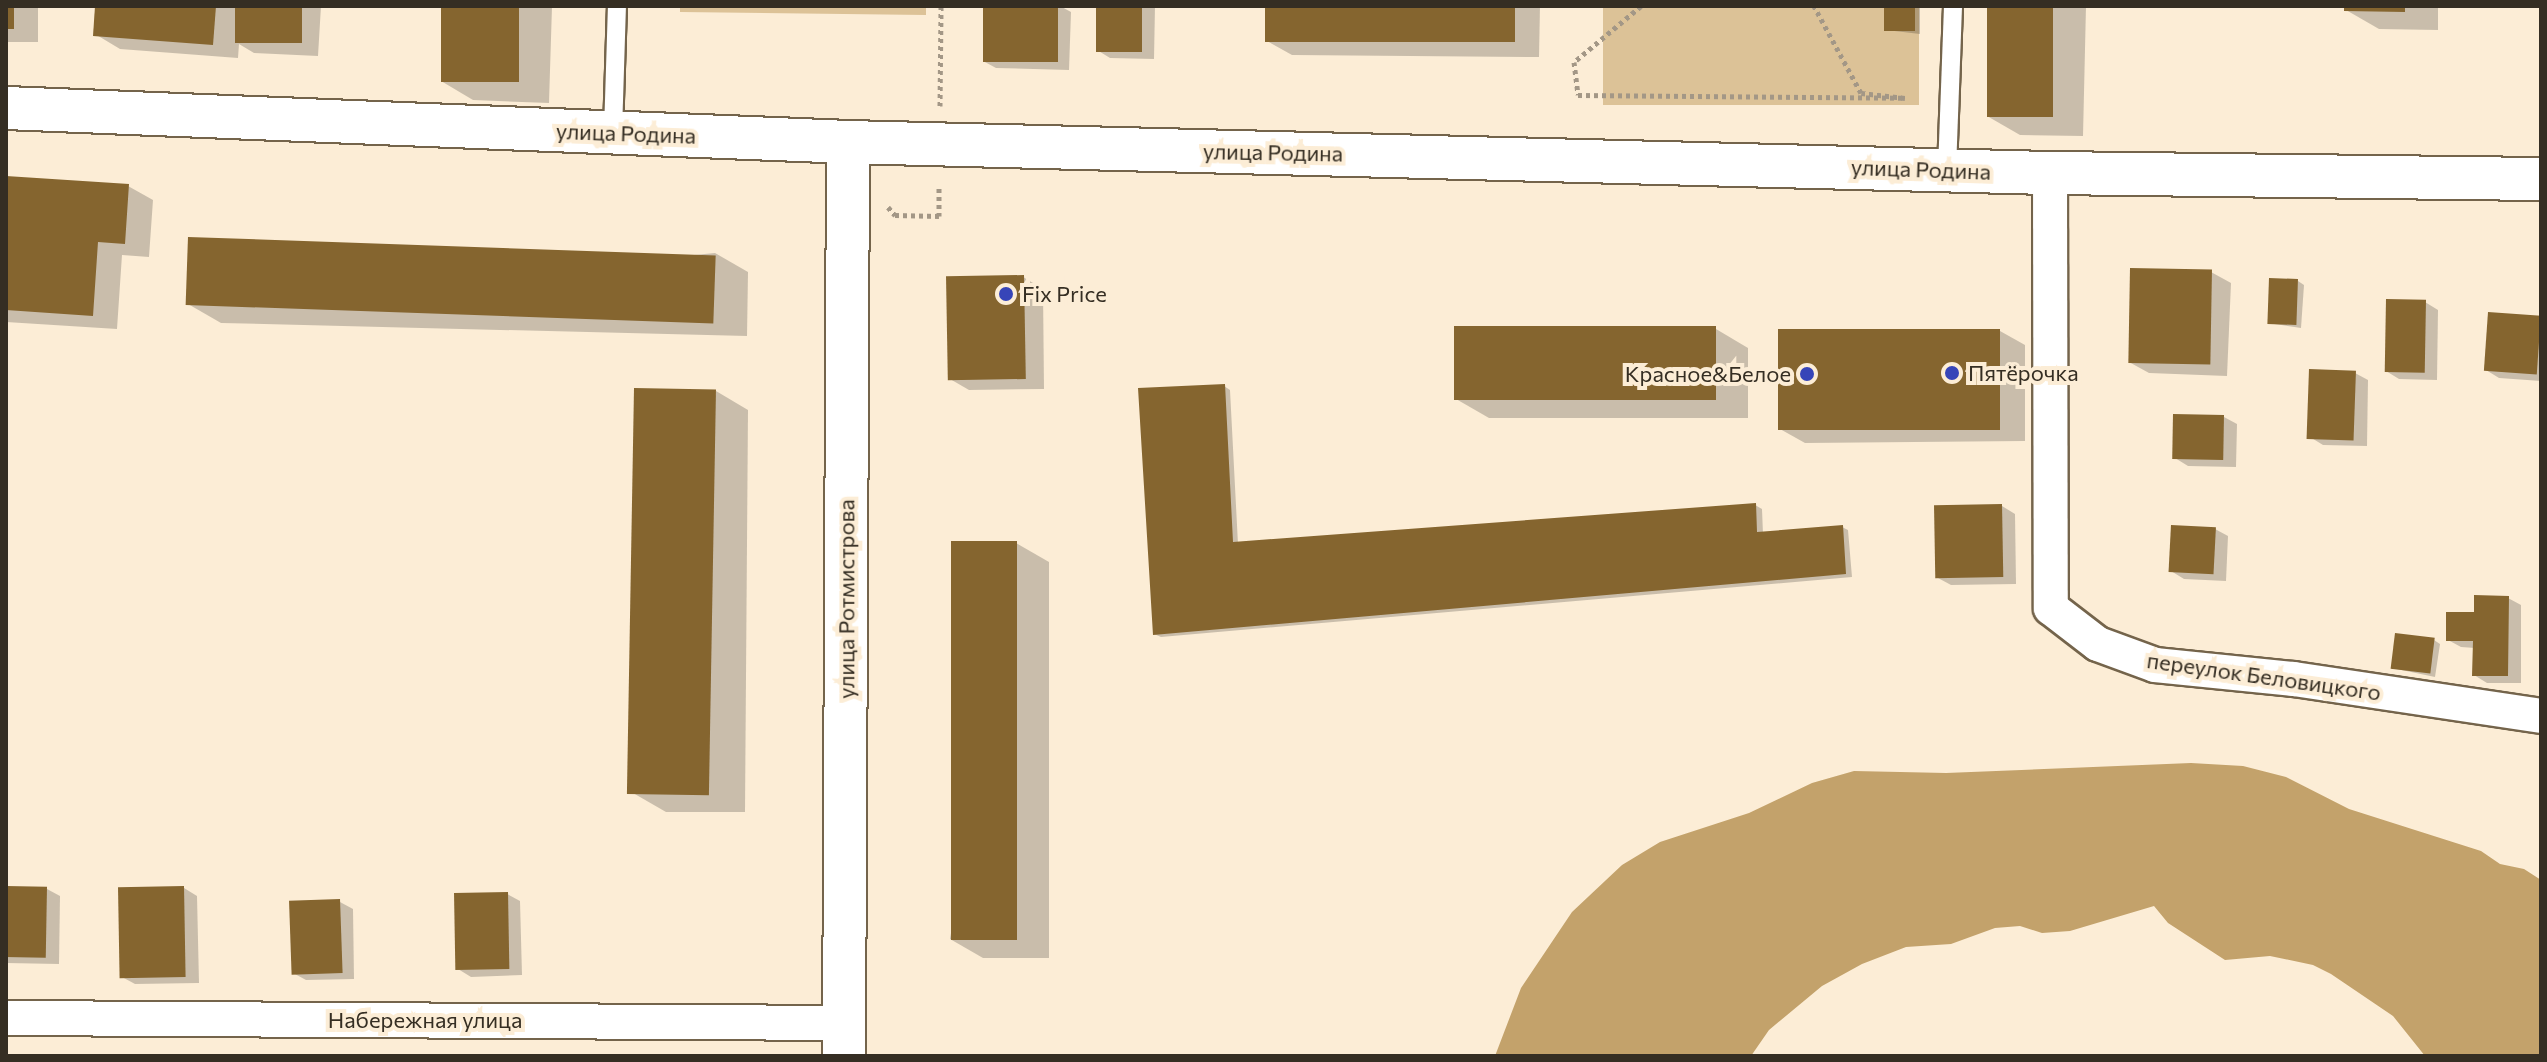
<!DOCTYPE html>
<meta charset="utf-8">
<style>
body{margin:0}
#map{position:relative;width:2547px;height:1062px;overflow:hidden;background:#fcedd6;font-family:Commissioner,sans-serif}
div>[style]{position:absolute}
.green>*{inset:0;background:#dcc297;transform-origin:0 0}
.water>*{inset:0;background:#c3a26b}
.shadow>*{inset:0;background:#0003;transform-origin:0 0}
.building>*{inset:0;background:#85652f;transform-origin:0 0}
.path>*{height:5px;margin-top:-2.5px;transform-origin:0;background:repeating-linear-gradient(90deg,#a39786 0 4px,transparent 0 8px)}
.roads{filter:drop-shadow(2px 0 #74644b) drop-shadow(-2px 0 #74644b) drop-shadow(0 2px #74644b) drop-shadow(0 -2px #74644b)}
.service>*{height:18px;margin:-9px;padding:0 9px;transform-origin:9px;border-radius:9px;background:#fff}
.minor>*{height:34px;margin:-17px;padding:0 17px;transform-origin:17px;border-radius:17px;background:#fff}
.tertiary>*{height:42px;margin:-21px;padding:0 21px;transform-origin:21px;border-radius:21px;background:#fff}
.dots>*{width:22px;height:22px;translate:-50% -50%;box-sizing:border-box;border:4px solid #fcedd6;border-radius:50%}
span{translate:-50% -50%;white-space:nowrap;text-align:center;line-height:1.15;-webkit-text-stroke:8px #fcedd6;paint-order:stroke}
.street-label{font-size:22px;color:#352e23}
.poi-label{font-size:22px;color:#352e23}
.left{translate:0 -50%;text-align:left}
.right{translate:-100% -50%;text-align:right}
.frame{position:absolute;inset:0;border:8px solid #352e23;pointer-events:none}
</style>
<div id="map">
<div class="green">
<i style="clip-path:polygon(680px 6px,926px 6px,926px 15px,680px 12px)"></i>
<i style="left:1603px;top:6px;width:316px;height:99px"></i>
</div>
<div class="water">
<i style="clip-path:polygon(2191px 763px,2243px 766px,2286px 777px,2349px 809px,2481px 851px,2500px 864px,2524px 869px,2541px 880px,2541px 1056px,2425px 1056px,2393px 1016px,2331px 974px,2313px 965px,2270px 956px,2225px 960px,2168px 923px,2154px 906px,2070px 931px,2042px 933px,2020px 926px,1995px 928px,1951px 944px,1906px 947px,1862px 964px,1822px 986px,1769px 1030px,1751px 1056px,1495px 1056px,1521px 988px,1572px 912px,1622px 865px,1660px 842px,1749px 813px,1812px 783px,1854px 771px,1946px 773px)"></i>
</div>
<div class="shadow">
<i style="left:6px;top:6px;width:32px;height:36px"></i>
<i style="clip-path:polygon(97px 6px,321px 6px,318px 56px,254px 53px,239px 44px,238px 58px,120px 49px,95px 34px)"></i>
<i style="clip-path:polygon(443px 6px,552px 6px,549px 103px,473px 100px,441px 81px)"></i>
<i style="clip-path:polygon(985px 6px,1060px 6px,1071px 12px,1069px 70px,996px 68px,983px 61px)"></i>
<i style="clip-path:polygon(1098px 6px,1155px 6px,1154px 59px,1110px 58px,1097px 50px)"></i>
<i style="clip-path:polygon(1267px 6px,1540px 6px,1539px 57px,1292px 55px,1267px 41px)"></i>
<i style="clip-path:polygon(1886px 6px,1920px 6px,1920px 34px,1886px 30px)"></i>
<i style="clip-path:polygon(1989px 6px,2086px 6px,2083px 136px,2020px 135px,1987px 116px)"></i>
<i style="clip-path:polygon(2346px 6px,2438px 6px,2438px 30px,2379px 29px,2346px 10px)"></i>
<i style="clip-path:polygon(6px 178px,128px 186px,153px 200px,149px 257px,122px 255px,117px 329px,6px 322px)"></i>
<i style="clip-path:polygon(715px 253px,748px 272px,747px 336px,221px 323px,188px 304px)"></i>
<i style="clip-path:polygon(2211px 272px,2231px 283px,2227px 376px,2149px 373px,2129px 362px)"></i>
<i style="clip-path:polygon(1023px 277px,1043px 289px,1044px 389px,969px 390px,950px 379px)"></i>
<i style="clip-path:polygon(2298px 281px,2304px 285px,2301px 328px,2268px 323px)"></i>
<i style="clip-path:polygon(2425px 302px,2438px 310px,2437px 380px,2399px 379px,2386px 371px)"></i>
<i style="clip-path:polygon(2490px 314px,2541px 318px,2541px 381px,2499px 378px,2486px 370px)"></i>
<i style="clip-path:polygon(1716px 329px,1748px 348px,1748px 418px,1489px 418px,1456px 399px)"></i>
<i style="clip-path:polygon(2000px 331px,2025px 345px,2025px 441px,1805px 443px,1780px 429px)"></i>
<i style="clip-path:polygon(2355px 373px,2368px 380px,2367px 446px,2323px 445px,2310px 437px)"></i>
<i style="clip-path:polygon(1224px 386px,1230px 390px,1238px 544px,1755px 505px,1762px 509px,1763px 534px,1842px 527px,1848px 530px,1852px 577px,1161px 637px,1154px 634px)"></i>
<i style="clip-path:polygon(716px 391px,748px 410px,745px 812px,666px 812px,633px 793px)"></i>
<i style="clip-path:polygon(2224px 417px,2237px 424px,2236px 467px,2188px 466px,2175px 458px)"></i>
<i style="clip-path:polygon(2002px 506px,2015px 514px,2016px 584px,1951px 585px,1938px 578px)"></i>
<i style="clip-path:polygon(2215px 529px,2228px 536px,2226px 581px,2184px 579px,2171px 571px)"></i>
<i style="clip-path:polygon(1016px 543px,1049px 562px,1049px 958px,983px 958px,950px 939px)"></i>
<i style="clip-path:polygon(2508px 598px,2521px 605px,2521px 683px,2487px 683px,2474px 675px,2475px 648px,2461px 647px,2448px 640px,2476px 614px)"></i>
<i style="clip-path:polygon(2434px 640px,2440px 644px,2435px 677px,2392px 668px)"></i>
<i style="clip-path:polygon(6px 888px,47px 889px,60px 896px,59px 964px,6px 963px)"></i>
<i style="clip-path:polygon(184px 888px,197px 896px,199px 983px,135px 984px,122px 977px)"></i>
<i style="clip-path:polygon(507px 894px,520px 901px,522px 975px,471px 977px,458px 969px)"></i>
<i style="clip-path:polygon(340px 902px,353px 909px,354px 979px,306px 980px,293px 973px)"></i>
</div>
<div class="building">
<i style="left:6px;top:6px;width:8px;height:23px"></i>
<i style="clip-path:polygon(95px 6px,216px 6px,213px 45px,93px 36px)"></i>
<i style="left:235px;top:6px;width:67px;height:37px"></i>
<i style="left:441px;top:6px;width:78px;height:76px"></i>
<i style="left:983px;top:6px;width:75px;height:56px"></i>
<i style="left:1096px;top:6px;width:46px;height:46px"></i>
<i style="left:1265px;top:6px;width:250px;height:36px"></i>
<i style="left:1884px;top:6px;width:31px;height:25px"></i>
<i style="left:1987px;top:6px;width:66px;height:111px"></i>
<i style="clip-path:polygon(2344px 6px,2405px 6px,2405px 12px,2344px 11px)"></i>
<i style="clip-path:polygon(6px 176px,129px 184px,125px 244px,98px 242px,93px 316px,6px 310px)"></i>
<i style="left:188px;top:237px;width:528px;height:68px;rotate:2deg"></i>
<i style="left:2130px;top:268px;width:82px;height:95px;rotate:1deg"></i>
<i style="left:1024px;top:275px;width:104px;height:78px;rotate:89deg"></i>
<i style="left:2269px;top:278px;width:29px;height:46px;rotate:2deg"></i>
<i style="left:2386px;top:299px;width:40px;height:73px;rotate:1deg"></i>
<i style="left:2488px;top:312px;width:53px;height:59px;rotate:4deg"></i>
<i style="left:1454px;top:326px;width:262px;height:74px"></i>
<i style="left:1778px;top:329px;width:222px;height:101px"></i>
<i style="left:2309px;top:369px;width:47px;height:70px;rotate:2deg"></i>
<i style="clip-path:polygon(1225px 384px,1233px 542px,1756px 503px,1757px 532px,1843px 525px,1846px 574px,1153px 635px,1138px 388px)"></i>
<i style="left:634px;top:388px;width:82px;height:406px;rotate:1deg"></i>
<i style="left:2173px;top:414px;width:51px;height:45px;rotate:1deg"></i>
<i style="left:2002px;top:504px;width:73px;height:68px;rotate:89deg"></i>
<i style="left:2171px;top:525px;width:45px;height:47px;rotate:3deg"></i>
<i style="left:951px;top:541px;width:66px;height:399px"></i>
<i style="clip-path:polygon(2474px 595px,2509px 596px,2508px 676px,2472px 676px,2473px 641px,2446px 641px,2446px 612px,2474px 612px)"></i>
<i style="left:2395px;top:633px;width:40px;height:36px;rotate:7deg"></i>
<i style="left:6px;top:886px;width:41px;height:71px;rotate:1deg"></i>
<i style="left:184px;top:886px;width:91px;height:66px;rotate:89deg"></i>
<i style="left:508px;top:892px;width:77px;height:54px;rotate:89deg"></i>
<i style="left:340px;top:899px;width:74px;height:51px;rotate:88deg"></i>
</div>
<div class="path">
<i style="left:1641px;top:6px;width:87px;rotate:140.1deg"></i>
<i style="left:1574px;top:62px;width:33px;rotate:83deg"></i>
<i style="left:1578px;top:95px;width:327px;rotate:0.5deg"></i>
<i style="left:1905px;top:98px;width:44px;rotate:-173.5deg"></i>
<i style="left:1861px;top:93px;width:99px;rotate:-118.4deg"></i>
<i style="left:940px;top:106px;width:100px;rotate:-89.4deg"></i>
<i style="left:888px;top:207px;width:11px;rotate:49deg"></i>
<i style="left:895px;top:215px;width:44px;rotate:1.3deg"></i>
<i style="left:939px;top:216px;width:31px;rotate:-90deg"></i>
</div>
<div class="roads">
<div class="service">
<i style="left:613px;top:132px;width:126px;rotate:-88.2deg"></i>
<i style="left:1947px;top:170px;width:164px;rotate:-87.9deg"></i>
</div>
<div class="minor">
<i style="left:2050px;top:173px;width:435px;rotate:89.9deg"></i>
<i style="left:2051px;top:608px;width:59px;rotate:37.5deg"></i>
<i style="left:2098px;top:644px;width:61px;rotate:20.2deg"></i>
<i style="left:2155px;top:665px;width:140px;rotate:5.8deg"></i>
<i style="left:2294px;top:679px;width:250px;rotate:8.5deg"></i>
<i style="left:6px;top:1018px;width:838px;rotate:0.34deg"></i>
</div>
<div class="tertiary">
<i style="left:6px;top:108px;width:843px;rotate:2.31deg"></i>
<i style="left:848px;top:142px;width:1202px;rotate:1.48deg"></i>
<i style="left:2050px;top:173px;width:491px;rotate:0.7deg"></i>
<i style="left:844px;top:1056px;width:914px;rotate:-89.75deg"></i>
</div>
</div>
<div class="dots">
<i style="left:1006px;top:294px;background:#3745b8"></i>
<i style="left:1952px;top:373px;background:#3745b8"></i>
<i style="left:1807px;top:374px;background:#3745b8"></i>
</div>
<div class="street-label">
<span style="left:626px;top:133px;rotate:2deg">улица Родина</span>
<span style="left:1273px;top:152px;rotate:1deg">улица Родина</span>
<span style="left:1921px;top:169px;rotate:2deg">улица Родина</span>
<span style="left:846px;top:599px;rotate:-90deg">улица Ротмистрова</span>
<span style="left:2264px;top:676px;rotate:8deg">переулок Беловицкого</span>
<span style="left:425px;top:1020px">Набережная улица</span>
</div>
<div class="poi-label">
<span class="left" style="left:1022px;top:294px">Fix Price</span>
<span class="left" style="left:1968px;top:373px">Пятёрочка</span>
<span class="right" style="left:1791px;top:374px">Красное&amp;Белое</span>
</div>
<div class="frame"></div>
</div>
